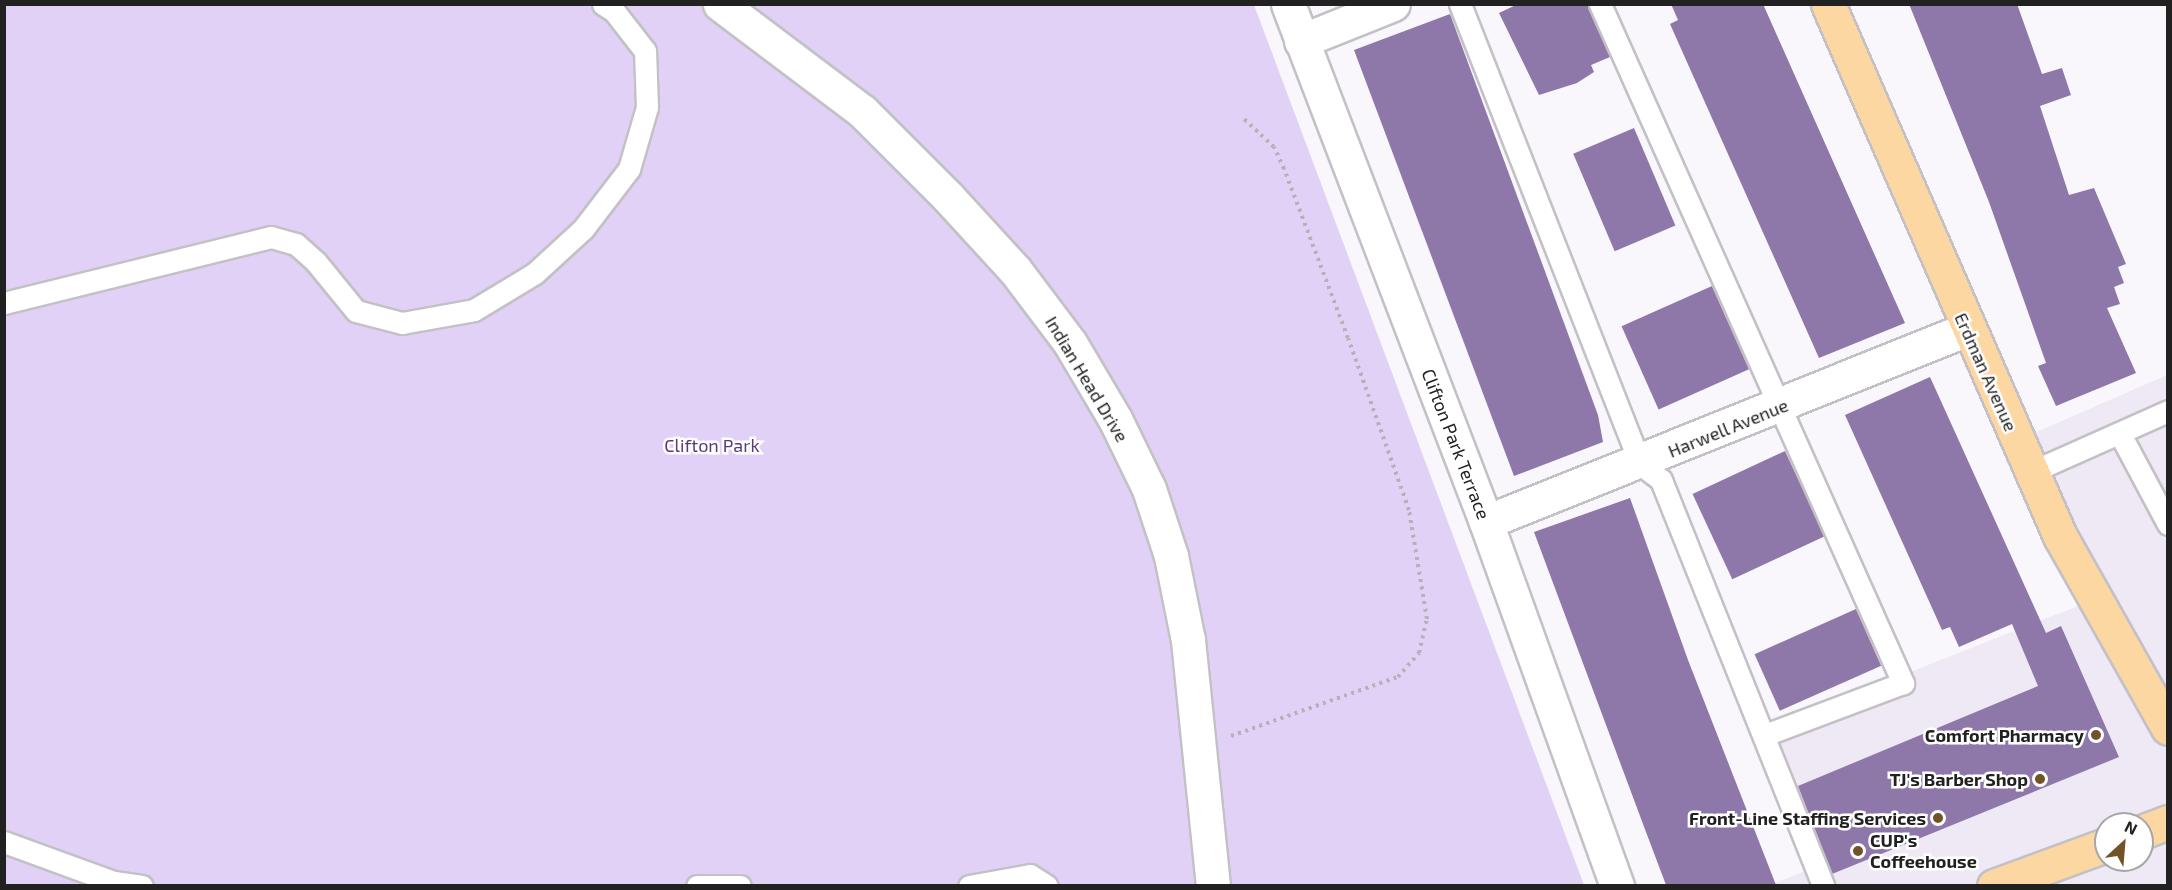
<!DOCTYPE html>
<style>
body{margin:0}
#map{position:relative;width:2172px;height:890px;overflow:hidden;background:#f9f6fc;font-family:"Exo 2",sans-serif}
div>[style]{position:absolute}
.built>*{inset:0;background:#eee9f5}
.green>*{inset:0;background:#e1d1f6}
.building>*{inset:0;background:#8e77a9;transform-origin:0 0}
.path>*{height:4px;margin-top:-2px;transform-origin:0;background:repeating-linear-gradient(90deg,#b4b2b7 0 3px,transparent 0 7.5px)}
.roads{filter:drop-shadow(2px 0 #c3c1c6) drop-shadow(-2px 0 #c3c1c6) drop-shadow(0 2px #c3c1c6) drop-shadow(0 -2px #c3c1c6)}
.service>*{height:21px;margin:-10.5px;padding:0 10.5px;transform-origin:10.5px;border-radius:10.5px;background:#fff}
.minor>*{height:33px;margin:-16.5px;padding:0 16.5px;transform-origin:16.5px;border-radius:16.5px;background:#fff}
.primary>*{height:33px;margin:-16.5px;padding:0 16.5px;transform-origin:16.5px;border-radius:16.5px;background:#fcd7a2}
.dots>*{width:16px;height:16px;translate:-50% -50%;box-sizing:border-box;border:3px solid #fff;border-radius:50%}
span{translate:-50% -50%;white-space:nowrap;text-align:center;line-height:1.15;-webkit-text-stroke:5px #fff;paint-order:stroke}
.street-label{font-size:18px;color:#212122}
.park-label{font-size:18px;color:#5a3a7a}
.poi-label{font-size:18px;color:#212122;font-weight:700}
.right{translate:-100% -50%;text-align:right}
.left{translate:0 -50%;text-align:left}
.frame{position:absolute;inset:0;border:6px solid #212122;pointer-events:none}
.north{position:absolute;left:2094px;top:812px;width:60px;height:60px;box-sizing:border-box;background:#fff;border:2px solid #a6a6a7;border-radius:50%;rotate:26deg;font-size:16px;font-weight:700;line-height:24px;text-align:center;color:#212122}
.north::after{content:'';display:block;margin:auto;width:21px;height:27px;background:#725328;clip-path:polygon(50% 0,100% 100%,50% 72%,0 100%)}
</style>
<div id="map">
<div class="built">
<i style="clip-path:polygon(evenodd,2167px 375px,2167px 885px,1770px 885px,1818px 866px,1765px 729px,2101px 597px,2023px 438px,2167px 375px,2106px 824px,2142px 824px,2142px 860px,2106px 860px,2106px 824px)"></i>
</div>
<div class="green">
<i style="clip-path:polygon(5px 4px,1254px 5px,1584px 885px,5px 886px)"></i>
</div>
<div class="building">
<i style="clip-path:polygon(1518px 4px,1588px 4px,1610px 57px,1591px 65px,1594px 72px,1577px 83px,1539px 95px,1499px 13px)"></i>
<i style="clip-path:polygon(1671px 4px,1763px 4px,1905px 323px,1819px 358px,1670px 24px,1678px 20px)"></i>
<i style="clip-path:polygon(1909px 4px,2017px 4px,2042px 74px,2062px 68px,2071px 95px,2040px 106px,2069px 195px,2094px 188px,2126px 264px,2118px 267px,2124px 283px,2114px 287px,2120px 304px,2107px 308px,2136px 373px,2056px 406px,2038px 366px,2046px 363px,1989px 202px)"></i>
<i style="clip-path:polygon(1450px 14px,1598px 415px,1603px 442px,1514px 476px,1354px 50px)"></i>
<i style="left:1634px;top:128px;width:106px;height:66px;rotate:67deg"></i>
<i style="left:1712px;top:286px;width:91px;height:99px;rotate:66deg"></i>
<i style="clip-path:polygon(1930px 377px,2046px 633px,2061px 626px,2119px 757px,1832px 874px,1798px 786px,2038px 686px,2012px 624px,1959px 647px,1950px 627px,1942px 630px,1845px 415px)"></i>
<i style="left:1785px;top:451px;width:94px;height:102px;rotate:65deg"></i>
<i style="clip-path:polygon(1630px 498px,1688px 660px,1776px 885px,1666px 885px,1646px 832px,1534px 532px)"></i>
<i style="left:1856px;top:609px;width:62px;height:111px;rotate:66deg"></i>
</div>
<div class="path">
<i style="left:1231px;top:736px;width:177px;rotate:-19.5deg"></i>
<i style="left:1398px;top:677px;width:32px;rotate:-49deg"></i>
<i style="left:1419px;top:653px;width:35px;rotate:-77deg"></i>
<i style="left:1427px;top:619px;width:110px;rotate:-99.4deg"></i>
<i style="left:1409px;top:510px;width:182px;rotate:-109.5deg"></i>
<i style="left:1348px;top:338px;width:181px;rotate:-110.7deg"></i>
<i style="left:1284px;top:169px;width:24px;rotate:-114deg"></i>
<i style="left:1274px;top:147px;width:41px;rotate:-137deg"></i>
</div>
<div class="roads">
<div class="service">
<i style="left:1460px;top:4px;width:494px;rotate:68.6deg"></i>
<i style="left:1640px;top:464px;width:26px;rotate:37deg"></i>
<i style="left:1661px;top:480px;width:437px;rotate:68.2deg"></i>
<i style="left:1600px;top:4px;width:744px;rotate:65.95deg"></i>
<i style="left:1903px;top:683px;width:147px;rotate:159.4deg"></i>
<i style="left:4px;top:303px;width:275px;rotate:-13.9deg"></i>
<i style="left:271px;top:237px;width:26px;rotate:16deg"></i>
<i style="left:296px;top:244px;width:27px;rotate:42deg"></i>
<i style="left:316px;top:262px;width:63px;rotate:50.8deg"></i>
<i style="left:356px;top:311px;width:48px;rotate:14.6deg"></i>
<i style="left:402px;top:323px;width:73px;rotate:-10.2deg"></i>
<i style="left:474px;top:310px;width:71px;rotate:-31.2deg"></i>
<i style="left:535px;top:273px;width:65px;rotate:-42.5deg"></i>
<i style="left:583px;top:229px;width:76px;rotate:-52.5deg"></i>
<i style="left:629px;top:169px;width:65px;rotate:-73.8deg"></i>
<i style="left:647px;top:107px;width:56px;rotate:-92deg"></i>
<i style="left:645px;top:51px;width:51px;rotate:-127.8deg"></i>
<i style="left:614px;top:11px;width:13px;rotate:-148deg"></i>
<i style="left:2120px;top:434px;width:102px;rotate:61.9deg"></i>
<i style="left:2031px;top:472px;width:150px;rotate:-24deg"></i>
<i style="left:4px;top:842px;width:117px;rotate:20deg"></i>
<i style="left:114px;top:882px;width:28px;rotate:8deg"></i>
<i style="left:697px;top:886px;width:43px"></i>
<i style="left:969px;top:886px;width:62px;rotate:-10.2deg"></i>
<i style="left:1030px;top:875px;width:20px;rotate:33deg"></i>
</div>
<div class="minor">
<i style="left:720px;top:4px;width:178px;rotate:37deg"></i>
<i style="left:862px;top:111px;width:122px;rotate:45deg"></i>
<i style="left:948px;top:197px;width:99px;rotate:47.5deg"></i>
<i style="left:1015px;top:270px;width:91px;rotate:53deg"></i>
<i style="left:1070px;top:343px;width:88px;rotate:59.4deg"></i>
<i style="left:1115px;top:419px;width:78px;rotate:64.1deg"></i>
<i style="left:1149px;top:489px;width:71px;rotate:71.8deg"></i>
<i style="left:1171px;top:556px;width:86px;rotate:78.6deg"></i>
<i style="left:1188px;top:640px;width:247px;rotate:84.2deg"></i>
<i style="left:1288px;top:4px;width:555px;rotate:69.08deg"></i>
<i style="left:1486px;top:522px;width:387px;rotate:70.2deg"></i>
<i style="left:1301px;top:41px;width:99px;rotate:-21.9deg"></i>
<i style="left:1486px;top:522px;width:518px;rotate:-21.86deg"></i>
</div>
<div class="primary">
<i style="left:1828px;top:4px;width:580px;rotate:66.44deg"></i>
<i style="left:2060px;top:536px;width:220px;rotate:60.6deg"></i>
<i style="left:2142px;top:832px;width:28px;rotate:-21deg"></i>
<i style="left:1994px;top:886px;width:119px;rotate:-20.1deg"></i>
</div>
</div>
<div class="dots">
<i style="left:2096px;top:735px;background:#725328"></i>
<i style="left:2040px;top:779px;background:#725328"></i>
<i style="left:1938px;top:818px;background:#725328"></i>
<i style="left:1858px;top:851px;background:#725328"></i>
</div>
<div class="street-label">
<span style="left:1986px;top:372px;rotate:66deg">Erdman Avenue</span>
<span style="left:1087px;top:379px;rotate:59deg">Indian Head Drive</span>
<span style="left:1728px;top:428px;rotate:-22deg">Harwell Avenue</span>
<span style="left:1456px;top:444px;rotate:69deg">Clifton Park Terrace</span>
</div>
<div class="park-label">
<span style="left:712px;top:445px">Clifton Park</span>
</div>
<div class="poi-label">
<span class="right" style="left:2084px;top:735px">Comfort Pharmacy</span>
<span class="right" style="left:2028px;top:779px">TJ's Barber Shop</span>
<span class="right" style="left:1926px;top:818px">Front-Line Staffing Services</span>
<span class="left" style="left:1870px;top:851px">CUP's<br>Coffeehouse</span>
</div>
<div class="frame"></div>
<div class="north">N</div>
</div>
